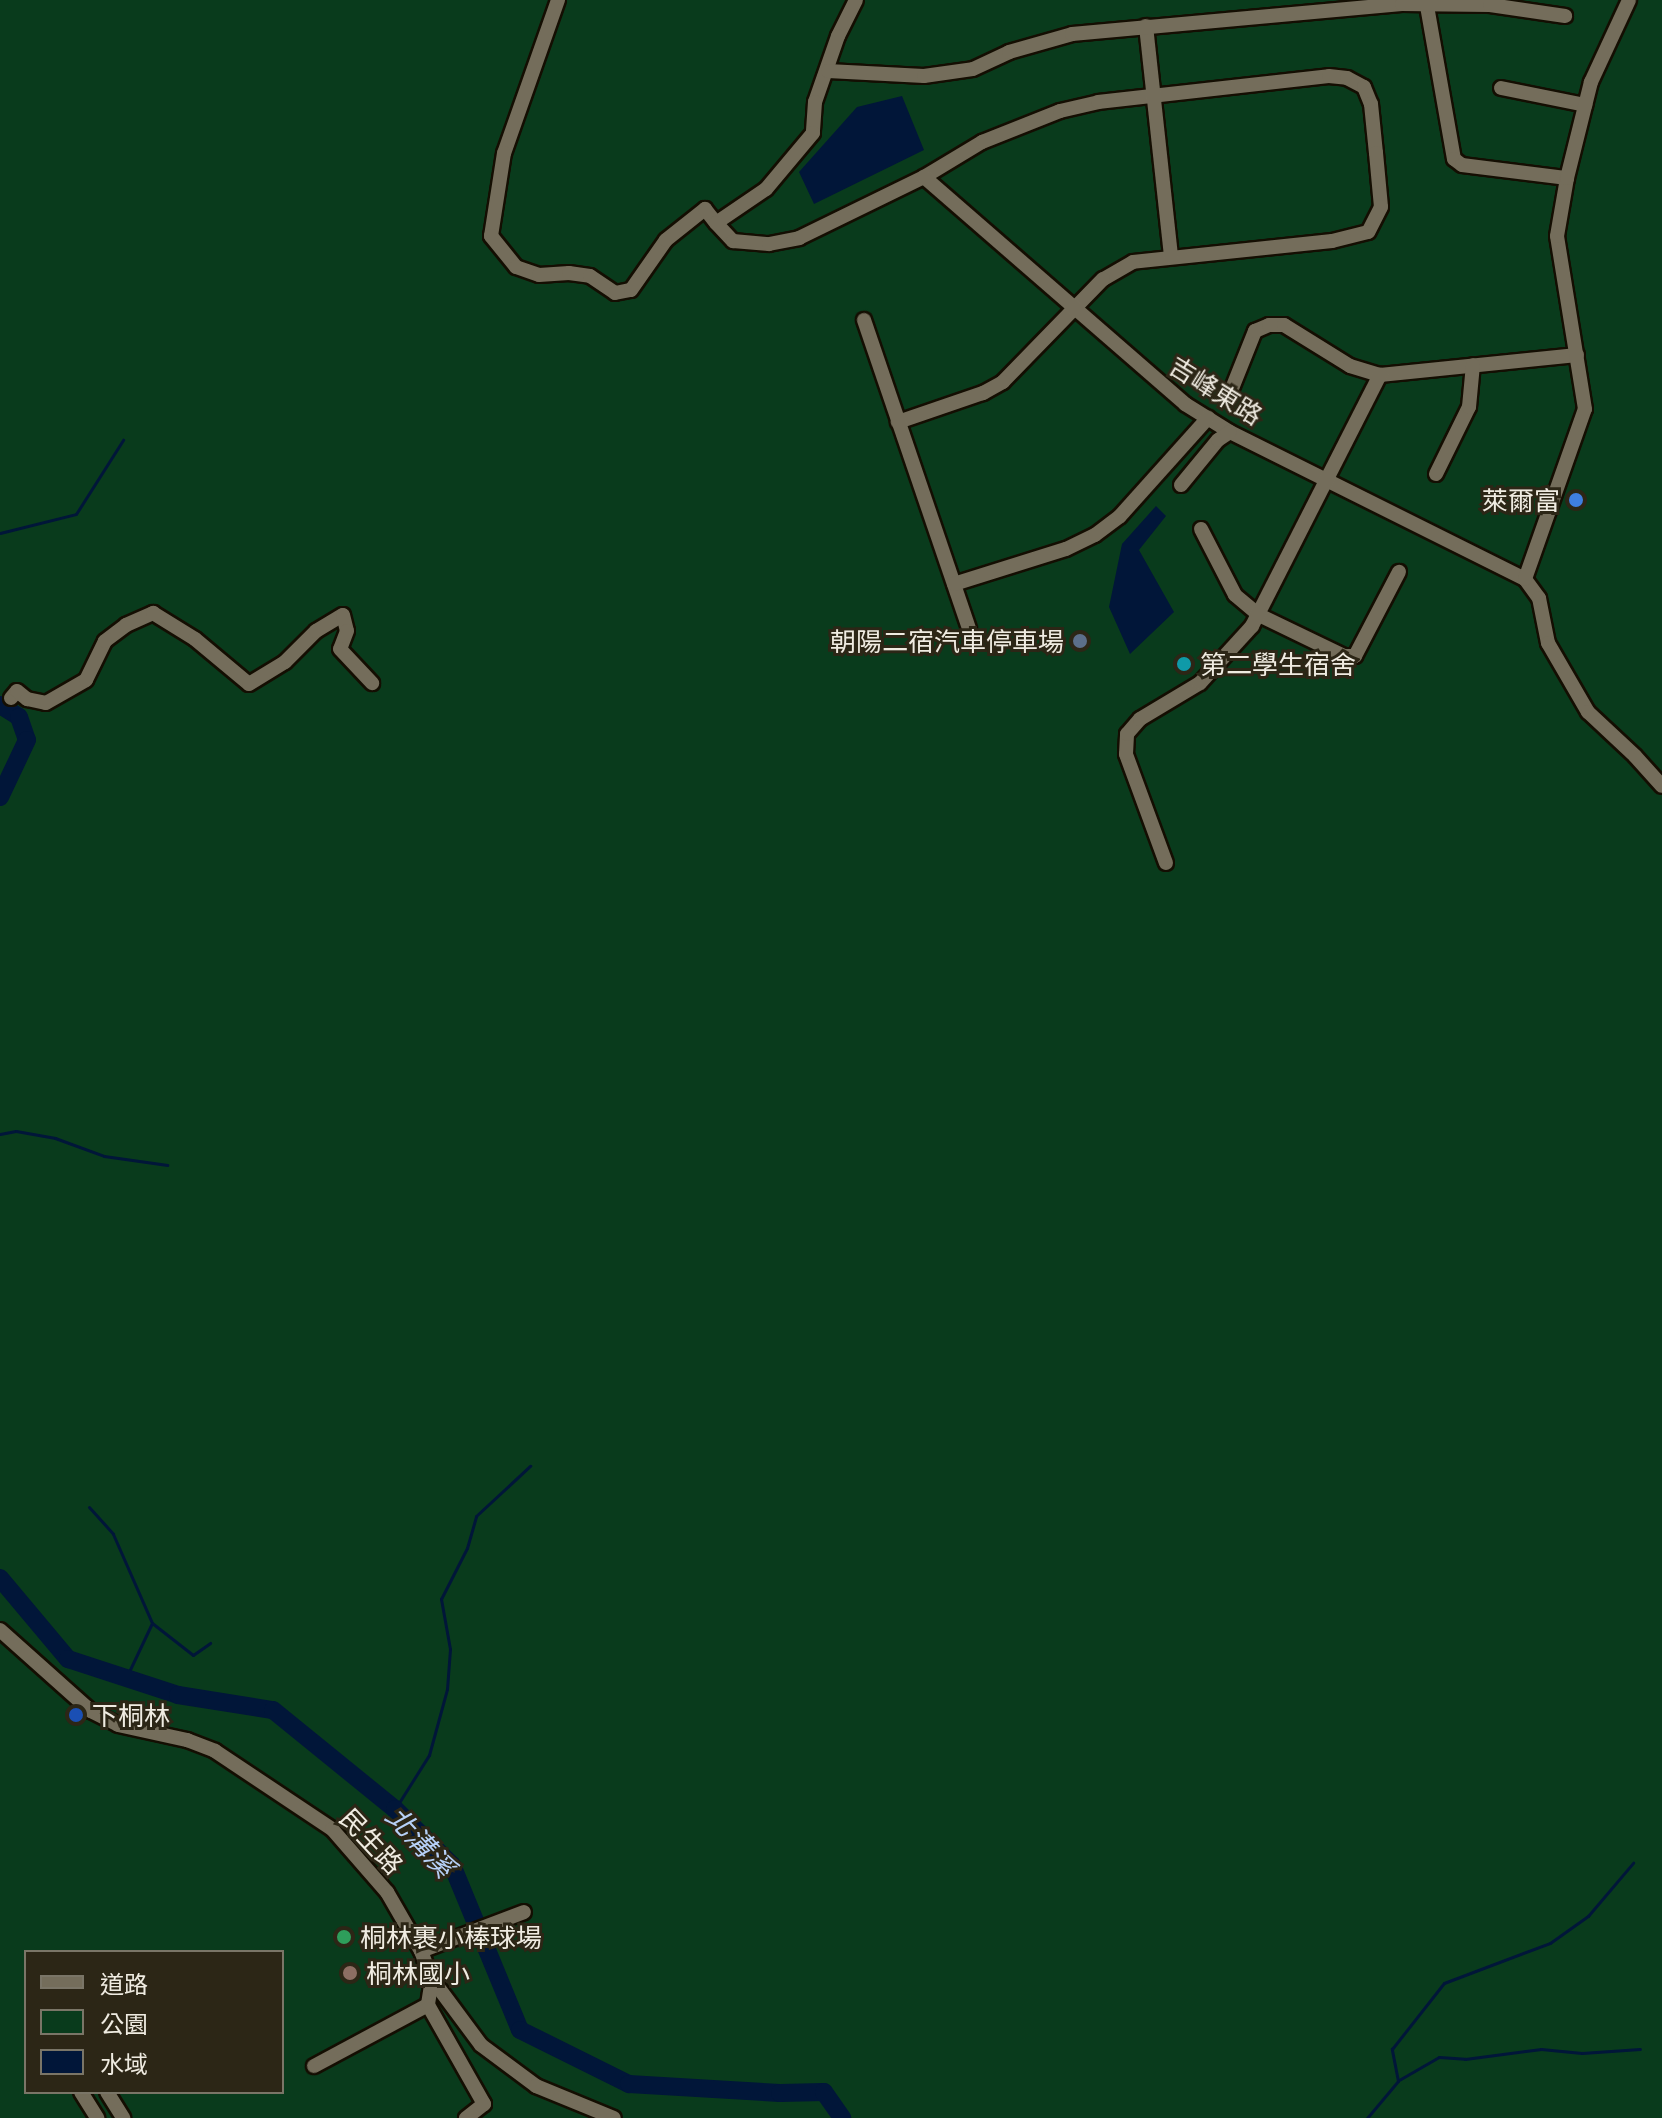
<!DOCTYPE html>
<meta charset="utf-8">
<style>
body{margin:0}
#map{position:relative;width:1662px;height:2118px;overflow:hidden;background:#2c2616;font-family:"Exo 2","Noto Sans TC",sans-serif}
div>[style]{position:absolute}
.green>*{inset:0;background:#093b1c}
.water>*{inset:0;background:#011639}
.stream>*{height:3px;margin:-1.5px;padding:0 1.5px;transform-origin:1.5px;border-radius:1.5px;background:#011639}
.river>*{height:18px;margin:-9px;padding:0 9px;transform-origin:9px;border-radius:9px;background:#011639}
.roads{filter:drop-shadow(2px 0 #140e02) drop-shadow(-2px 0 #140e02) drop-shadow(0 2px #140e02) drop-shadow(0 -2px #140e02)}
.minor>*{height:14px;margin:-7px;padding:0 7px;transform-origin:7px;border-radius:7px;background:#746d5b}
.dots>*{width:22px;height:22px;translate:-50% -50%;box-sizing:border-box;border:4px solid #2c2616;border-radius:50%}
span{translate:-50% -50%;white-space:nowrap;text-align:center;line-height:1.15;-webkit-text-stroke:6px #2c2616;paint-order:stroke}
.street-label{font-size:26px;color:#efebe1}
.poi-label{font-size:26px;color:#efebe1}
.right{translate:-100% -50%;text-align:right}
.left{translate:0 -50%;text-align:left}
.water-label{font-size:28px;color:#b6d0f7;font-style:italic}
.legend{position:absolute;left:24px;top:1950px;width:260px;height:144px;box-sizing:border-box;background:#2c2616;border:2px solid #7a7567;margin:0;padding:10px 14px;list-style:none;font-size:24px;color:#efebe1}
.legend li{display:flex;align-items:center;gap:16px;height:40px}
.legend b{width:40px;border:2px solid #7a7567}
</style>
<div id="map">
<div class="green">
<i style="clip-path:polygon(evenodd,0 0,1662px 0,1662px 2118px,0 2118px,0 0,26px 1952px,282px 1952px,282px 2092px,26px 2092px,26px 1952px)"></i>
</div>
<div class="water">
<i style="clip-path:polygon(902px 96px,924px 150px,814px 204px,799px 172px,857px 107px)"></i>
<i style="clip-path:polygon(1156px 506px,1166px 516px,1139px 550px,1174px 612px,1130px 654px,1109px 607px,1122px 544px)"></i>
</div>
<div class="stream">
<i style="left:0;top:533px;width:78px;rotate:-14deg"></i>
<i style="left:76px;top:514px;width:88px;rotate:-57.6deg"></i>
<i style="left:0;top:1134px;width:16px;rotate:-11deg"></i>
<i style="left:16px;top:1131px;width:40px;rotate:10deg"></i>
<i style="left:55px;top:1138px;width:52px;rotate:20.2deg"></i>
<i style="left:104px;top:1156px;width:64px;rotate:8.1deg"></i>
<i style="left:89px;top:1507px;width:36px;rotate:48deg"></i>
<i style="left:113px;top:1534px;width:97px;rotate:66.3deg"></i>
<i style="left:152px;top:1623px;width:61px;rotate:115.3deg"></i>
<i style="left:152px;top:1623px;width:52px;rotate:38deg"></i>
<i style="left:193px;top:1655px;width:21px;rotate:-35deg"></i>
<i style="left:395px;top:1809px;width:64px;rotate:-57.8deg"></i>
<i style="left:429px;top:1755px;width:68px;rotate:-74.7deg"></i>
<i style="left:447px;top:1689px;width:40px;rotate:-85.7deg"></i>
<i style="left:450px;top:1649px;width:51px;rotate:-100.2deg"></i>
<i style="left:441px;top:1599px;width:57px;rotate:-63deg"></i>
<i style="left:467px;top:1548px;width:33px;rotate:-74deg"></i>
<i style="left:476px;top:1516px;width:74px;rotate:-42.8deg"></i>
<i style="left:1399px;top:2080px;width:46px;rotate:-29.9deg"></i>
<i style="left:1439px;top:2057px;width:26px;rotate:4deg"></i>
<i style="left:1465px;top:2059px;width:77px;rotate:-7.5deg"></i>
<i style="left:1541px;top:2049px;width:41px;rotate:5.6deg"></i>
<i style="left:1582px;top:2053px;width:58px;rotate:-3.9deg"></i>
<i style="left:1367px;top:2118px;width:48px;rotate:-50deg"></i>
<i style="left:1398px;top:2081px;width:33px;rotate:-101deg"></i>
<i style="left:1392px;top:2049px;width:84px;rotate:-51.8deg"></i>
<i style="left:1444px;top:1983px;width:113px;rotate:-20.7deg"></i>
<i style="left:1550px;top:1943px;width:47px;rotate:-35.4deg"></i>
<i style="left:1588px;top:1916px;width:70px;rotate:-49.7deg"></i>
</div>
<div class="river">
<i style="left:0;top:705px;width:22px;rotate:32deg"></i>
<i style="left:19px;top:717px;width:24px;rotate:71deg"></i>
<i style="left:27px;top:740px;width:63px;rotate:115.3deg"></i>
<i style="left:0;top:1578px;width:106px;rotate:50deg"></i>
<i style="left:68px;top:1659px;width:116px;rotate:18.1deg"></i>
<i style="left:178px;top:1695px;width:96px;rotate:9deg"></i>
<i style="left:273px;top:1710px;width:157px;rotate:39.1deg"></i>
<i style="left:395px;top:1809px;width:80px;rotate:44.5deg"></i>
<i style="left:452px;top:1865px;width:178px;rotate:67.6deg"></i>
<i style="left:520px;top:2030px;width:122px;rotate:26.4deg"></i>
<i style="left:629px;top:2084px;width:151px;rotate:3.4deg"></i>
<i style="left:780px;top:2093px;width:44px;rotate:-1.3deg"></i>
<i style="left:824px;top:2092px;width:32px;rotate:55deg"></i>
</div>
<div class="roads">
<div class="minor">
<i style="left:558px;top:0;width:162px;rotate:109.4deg"></i>
<i style="left:504px;top:153px;width:84px;rotate:98.9deg"></i>
<i style="left:491px;top:236px;width:40px;rotate:51deg"></i>
<i style="left:516px;top:267px;width:24px;rotate:19deg"></i>
<i style="left:539px;top:275px;width:30px;rotate:-4deg"></i>
<i style="left:569px;top:273px;width:21px;rotate:8deg"></i>
<i style="left:590px;top:276px;width:30px;rotate:34deg"></i>
<i style="left:615px;top:293px;width:16px;rotate:-11deg"></i>
<i style="left:631px;top:290px;width:61px;rotate:-55deg"></i>
<i style="left:666px;top:240px;width:50px;rotate:-38.5deg"></i>
<i style="left:705px;top:209px;width:18px;rotate:52deg"></i>
<i style="left:856px;top:0;width:40px;rotate:116.6deg"></i>
<i style="left:838px;top:36px;width:70px;rotate:109.2deg"></i>
<i style="left:815px;top:102px;width:31px;rotate:94deg"></i>
<i style="left:813px;top:133px;width:73px;rotate:130deg"></i>
<i style="left:766px;top:189px;width:60px;rotate:145.8deg"></i>
<i style="left:716px;top:223px;width:25px;rotate:47deg"></i>
<i style="left:733px;top:241px;width:36px;rotate:5deg"></i>
<i style="left:769px;top:244px;width:31px;rotate:-11deg"></i>
<i style="left:799px;top:238px;width:139px;rotate:-26deg"></i>
<i style="left:924px;top:177px;width:68px;rotate:-31.1deg"></i>
<i style="left:982px;top:142px;width:84px;rotate:-21.7deg"></i>
<i style="left:1060px;top:111px;width:39px;rotate:-13deg"></i>
<i style="left:1098px;top:102px;width:232px;rotate:-6.4deg"></i>
<i style="left:1329px;top:76px;width:18px;rotate:6deg"></i>
<i style="left:1347px;top:78px;width:19px;rotate:28deg"></i>
<i style="left:1364px;top:87px;width:18px;rotate:68deg"></i>
<i style="left:1371px;top:104px;width:49px;rotate:84.2deg"></i>
<i style="left:1376px;top:153px;width:54px;rotate:84.7deg"></i>
<i style="left:1381px;top:207px;width:28px;rotate:117deg"></i>
<i style="left:1368px;top:232px;width:37px;rotate:166deg"></i>
<i style="left:1332px;top:241px;width:200px;rotate:174deg"></i>
<i style="left:1133px;top:262px;width:34px;rotate:150deg"></i>
<i style="left:1103px;top:279px;width:144px;rotate:134.2deg"></i>
<i style="left:1003px;top:382px;width:23px;rotate:151deg"></i>
<i style="left:983px;top:393px;width:90px;rotate:161.2deg"></i>
<i style="left:1427px;top:6px;width:155px;rotate:80deg"></i>
<i style="left:1454px;top:159px;width:10px;rotate:37deg"></i>
<i style="left:1462px;top:165px;width:106px;rotate:7.1deg"></i>
<i style="left:1146px;top:26px;width:232px;rotate:83.8deg"></i>
<i style="left:828px;top:71px;width:96px;rotate:3deg"></i>
<i style="left:924px;top:76px;width:49px;rotate:-8.1deg"></i>
<i style="left:973px;top:69px;width:40px;rotate:-25deg"></i>
<i style="left:1009px;top:52px;width:66px;rotate:-15.9deg"></i>
<i style="left:1072px;top:34px;width:331px;rotate:-5.2deg"></i>
<i style="left:1402px;top:4px;width:88px;rotate:0.7deg"></i>
<i style="left:1490px;top:5px;width:76px;rotate:8.3deg"></i>
<i style="left:1501px;top:88px;width:86px;rotate:11.4deg"></i>
<i style="left:924px;top:177px;width:346px;rotate:41deg"></i>
<i style="left:1185px;top:404px;width:53px;rotate:31.9deg"></i>
<i style="left:1230px;top:432px;width:330px;rotate:26.5deg"></i>
<i style="left:1525px;top:579px;width:24px;rotate:54deg"></i>
<i style="left:1539px;top:598px;width:46px;rotate:78.7deg"></i>
<i style="left:1548px;top:643px;width:80px;rotate:59.9deg"></i>
<i style="left:1588px;top:712px;width:64px;rotate:43.1deg"></i>
<i style="left:1635px;top:756px;width:40px;rotate:48deg"></i>
<i style="left:864px;top:320px;width:326px;rotate:71.2deg"></i>
<i style="left:1231px;top:391px;width:65px;rotate:-68.2deg"></i>
<i style="left:1255px;top:331px;width:15px;rotate:-23deg"></i>
<i style="left:1269px;top:325px;width:15px"></i>
<i style="left:1284px;top:325px;width:78px;rotate:31.8deg"></i>
<i style="left:1350px;top:366px;width:31px;rotate:17deg"></i>
<i style="left:1380px;top:375px;width:198px;rotate:-5.8deg"></i>
<i style="left:1436px;top:474px;width:75px;rotate:-63.8deg"></i>
<i style="left:1469px;top:407px;width:42px;rotate:-84.6deg"></i>
<i style="left:1181px;top:485px;width:58px;rotate:-50.6deg"></i>
<i style="left:1218px;top:440px;width:14px;rotate:-34deg"></i>
<i style="left:1201px;top:529px;width:74px;rotate:62.7deg"></i>
<i style="left:1235px;top:595px;width:31px;rotate:40deg"></i>
<i style="left:1259px;top:615px;width:94px;rotate:25.8deg"></i>
<i style="left:1344px;top:656px;width:11px"></i>
<i style="left:1355px;top:656px;width:95px;rotate:-62.4deg"></i>
<i style="left:1525px;top:579px;width:180px;rotate:-70.6deg"></i>
<i style="left:1585px;top:409px;width:175px;rotate:-99.2deg"></i>
<i style="left:1557px;top:236px;width:59px;rotate:-80.2deg"></i>
<i style="left:1567px;top:178px;width:99px;rotate:-76deg"></i>
<i style="left:1591px;top:82px;width:90px;rotate:-65.1deg"></i>
<i style="left:954px;top:584px;width:117px;rotate:-17.4deg"></i>
<i style="left:1066px;top:549px;width:32px;rotate:-26deg"></i>
<i style="left:1095px;top:535px;width:31px;rotate:-37deg"></i>
<i style="left:1120px;top:516px;width:132px;rotate:-48.1deg"></i>
<i style="left:11px;top:698px;width:9px;rotate:-49deg"></i>
<i style="left:17px;top:691px;width:13px;rotate:39deg"></i>
<i style="left:27px;top:699px;width:19px;rotate:12deg"></i>
<i style="left:46px;top:703px;width:46px;rotate:-29.9deg"></i>
<i style="left:86px;top:680px;width:43px;rotate:-64deg"></i>
<i style="left:105px;top:641px;width:26px;rotate:-37deg"></i>
<i style="left:126px;top:625px;width:30px;rotate:-24deg"></i>
<i style="left:153px;top:613px;width:49px;rotate:31.8deg"></i>
<i style="left:195px;top:639px;width:70px;rotate:39.8deg"></i>
<i style="left:249px;top:684px;width:42px;rotate:-31.4deg"></i>
<i style="left:285px;top:662px;width:44px;rotate:-45deg"></i>
<i style="left:316px;top:631px;width:31px;rotate:-31deg"></i>
<i style="left:343px;top:615px;width:16px;rotate:76deg"></i>
<i style="left:347px;top:631px;width:19px;rotate:111deg"></i>
<i style="left:340px;top:649px;width:47px;rotate:46.7deg"></i>
<i style="left:1166px;top:863px;width:116px;rotate:-110.2deg"></i>
<i style="left:1126px;top:754px;width:20px;rotate:-87deg"></i>
<i style="left:1127px;top:734px;width:20px;rotate:-49deg"></i>
<i style="left:1140px;top:719px;width:70px;rotate:-31deg"></i>
<i style="left:1200px;top:683px;width:77px;rotate:-47.6deg"></i>
<i style="left:1252px;top:626px;width:282px;rotate:-63deg"></i>
<i style="left:0;top:1630px;width:122px;rotate:41.7deg"></i>
<i style="left:91px;top:1711px;width:30px;rotate:27deg"></i>
<i style="left:118px;top:1725px;width:71px;rotate:12.3deg"></i>
<i style="left:187px;top:1740px;width:30px;rotate:21deg"></i>
<i style="left:215px;top:1751px;width:141px;rotate:33.7deg"></i>
<i style="left:332px;top:1829px;width:84px;rotate:48.9deg"></i>
<i style="left:387px;top:1892px;width:68px;rotate:60deg"></i>
<i style="left:421px;top:1951px;width:30px;rotate:69deg"></i>
<i style="left:432px;top:1979px;width:82px;rotate:53.4deg"></i>
<i style="left:481px;top:2045px;width:69px;rotate:36.7deg"></i>
<i style="left:536px;top:2086px;width:84px;rotate:22.3deg"></i>
<i style="left:421px;top:1951px;width:110px;rotate:-20.7deg"></i>
<i style="left:432px;top:1979px;width:26px;rotate:99deg"></i>
<i style="left:428px;top:2005px;width:114px;rotate:60.5deg"></i>
<i style="left:484px;top:2104px;width:23px;rotate:142deg"></i>
<i style="left:314px;top:2066px;width:129px;rotate:-28.2deg"></i>
<i style="left:81px;top:2092px;width:31px;rotate:58deg"></i>
<i style="left:107px;top:2092px;width:31px;rotate:58deg"></i>
</div>
</div>
<div class="dots">
<i style="left:1576px;top:500px;background:#3f7fe0"></i>
<i style="left:1080px;top:641px;background:#5c6f8a"></i>
<i style="left:1184px;top:664px;background:#0f9aa8"></i>
<i style="left:76px;top:1715px;background:#1a4fb4"></i>
<i style="left:344px;top:1937px;background:#2e9e5b"></i>
<i style="left:350px;top:1973px;background:#8d6e63"></i>
</div>
<div class="street-label">
<span style="left:1216px;top:390px;rotate:32deg">吉峰東路</span>
<span style="left:372px;top:1841px;rotate:47deg">民生路</span>
</div>
<div class="poi-label">
<span class="right" style="left:1560px;top:500px">萊爾富</span>
<span class="right" style="left:1064px;top:641px">朝陽二宿汽車停車場</span>
<span class="left" style="left:1200px;top:664px">第二學生宿舍</span>
<span class="left" style="left:92px;top:1715px">下桐林</span>
<span class="left" style="left:360px;top:1937px">桐林裹小棒球場</span>
<span class="left" style="left:366px;top:1973px">桐林國小</span>
</div>
<div class="water-label">
<span style="left:421px;top:1841px;rotate:47deg">北溝溪</span>
</div>
<ul class="legend">
<li><b style="height:10px;background:#746d5b"></b>道路</li>
<li><b style="height:22px;background:#093b1c"></b>公園</li>
<li><b style="height:22px;background:#011639"></b>水域</li>
</ul>
</div>
